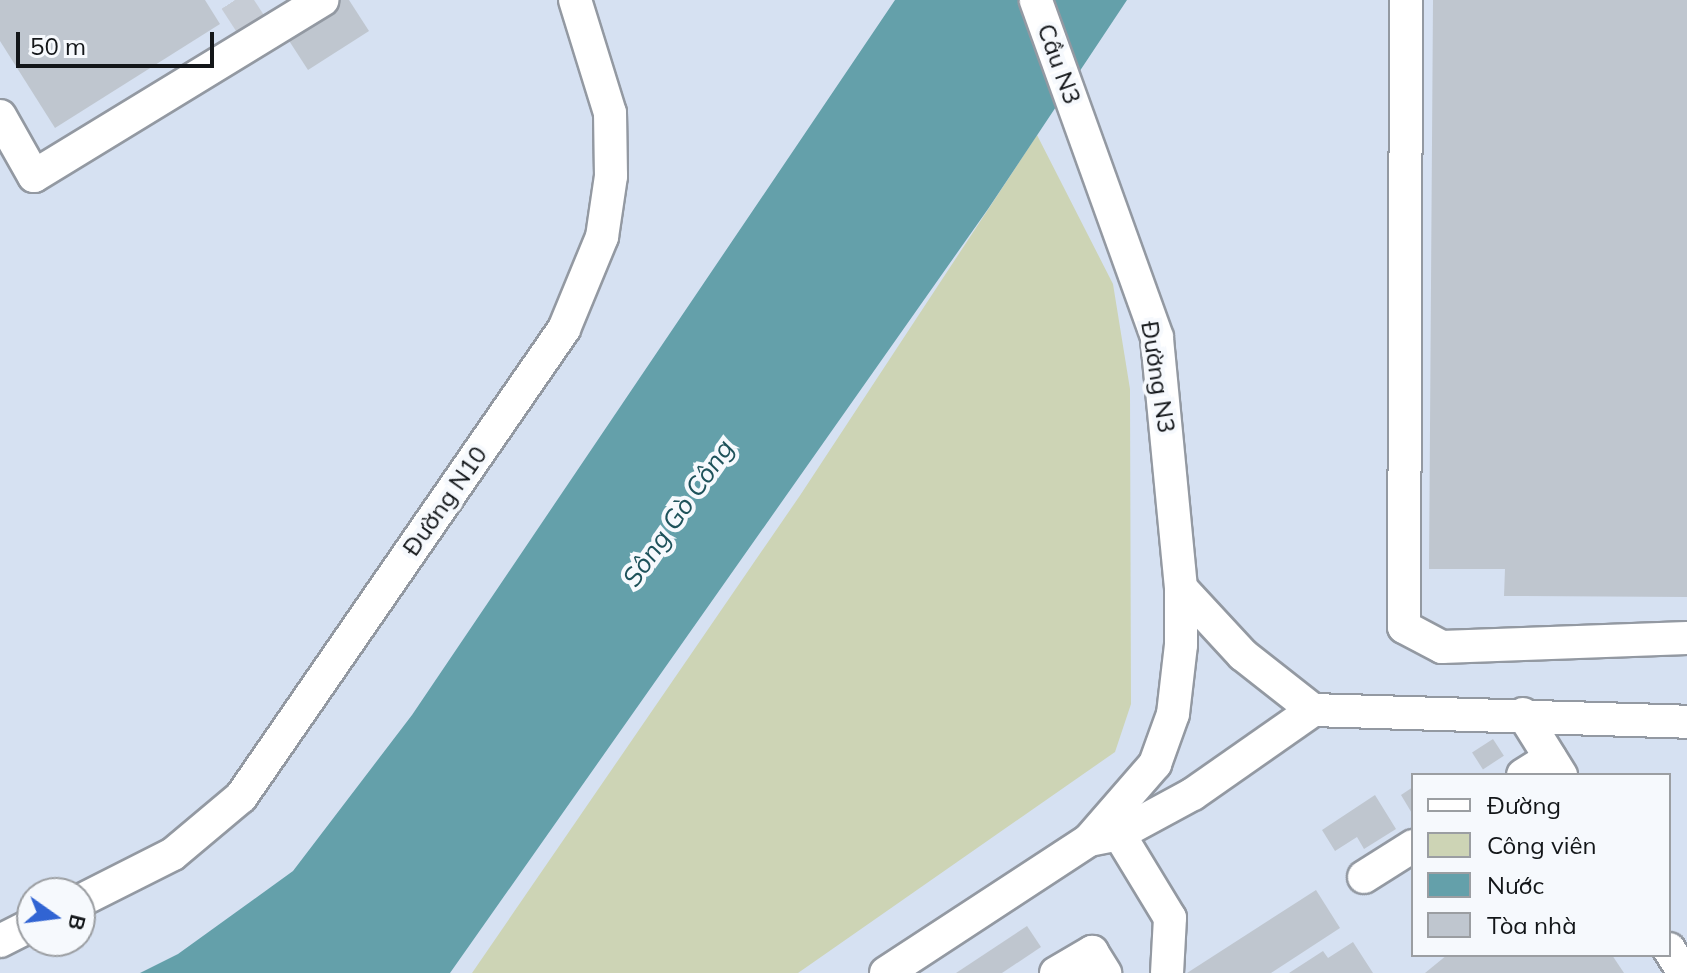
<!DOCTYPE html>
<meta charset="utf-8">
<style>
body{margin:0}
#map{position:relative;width:1687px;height:973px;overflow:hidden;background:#e5ecf6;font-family:Mulish,sans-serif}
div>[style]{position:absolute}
.built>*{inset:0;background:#d6e1f2}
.green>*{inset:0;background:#cdd4b5}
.water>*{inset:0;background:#64a0aa}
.building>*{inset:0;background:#bfc6cf;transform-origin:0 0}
.minor-tunnel>*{height:32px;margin-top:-16px;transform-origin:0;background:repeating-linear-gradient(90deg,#c6ccd5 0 32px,transparent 0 48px)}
.roads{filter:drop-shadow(2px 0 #9399a2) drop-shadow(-2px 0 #9399a2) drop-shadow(0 2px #9399a2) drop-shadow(0 -2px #9399a2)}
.minor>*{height:32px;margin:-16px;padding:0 16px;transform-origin:16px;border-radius:16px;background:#fff}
span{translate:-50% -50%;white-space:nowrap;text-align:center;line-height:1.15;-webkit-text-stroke:8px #f6f9fd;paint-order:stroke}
.street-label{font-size:24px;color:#131619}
.water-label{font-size:26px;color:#1e525a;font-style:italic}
.legend{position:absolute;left:1411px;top:773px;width:260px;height:184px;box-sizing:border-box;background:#f6f9fd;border:2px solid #9b9ea2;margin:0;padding:10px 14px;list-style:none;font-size:24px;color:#131619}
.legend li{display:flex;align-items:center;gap:16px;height:40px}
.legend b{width:40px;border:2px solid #9b9ea2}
.north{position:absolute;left:16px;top:877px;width:80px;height:80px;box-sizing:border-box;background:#f6f9fd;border:2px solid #9b9ea2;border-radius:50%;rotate:104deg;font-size:22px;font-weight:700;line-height:32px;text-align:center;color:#131619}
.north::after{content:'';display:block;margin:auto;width:28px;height:36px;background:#3164d3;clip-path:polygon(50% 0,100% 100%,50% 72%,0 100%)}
.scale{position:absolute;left:16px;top:32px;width:198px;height:36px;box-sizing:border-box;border:4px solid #131619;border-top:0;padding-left:10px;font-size:24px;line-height:28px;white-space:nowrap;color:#131619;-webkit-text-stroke:6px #f6f9fd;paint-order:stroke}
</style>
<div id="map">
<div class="built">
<i style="clip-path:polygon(evenodd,0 0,1687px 0,1687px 973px,0 973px,0 0,1413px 775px,1669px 775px,1669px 955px,1413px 955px,1413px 775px,0 0,32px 893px,80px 893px,80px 941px,32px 941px,32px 893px)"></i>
</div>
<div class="green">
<i style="clip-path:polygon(1037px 135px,1113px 284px,1130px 389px,1131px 704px,1115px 752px,798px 973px,472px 973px,801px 494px)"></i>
</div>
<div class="water">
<i style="clip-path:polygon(895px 0,1127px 0,988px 209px,450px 973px,140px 973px,178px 954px,293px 871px,412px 715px)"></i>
</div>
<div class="building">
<i style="clip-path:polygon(0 0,205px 0,220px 24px,55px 128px,0 41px)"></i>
<i style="clip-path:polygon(337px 0,349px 0,369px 31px,308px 70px,284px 33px)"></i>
<i style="clip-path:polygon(1433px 0,1687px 0,1687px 597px,1504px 596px,1505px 569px,1429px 569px)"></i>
<i style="left:1493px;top:739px;width:20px;height:25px;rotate:57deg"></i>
<i style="clip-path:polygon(1413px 787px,1413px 815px,1401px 795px)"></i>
<i style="clip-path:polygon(1375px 795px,1396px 829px,1364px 849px,1357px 837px,1335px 851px,1322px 830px)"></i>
<i style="clip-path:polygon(1316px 890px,1340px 928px,1271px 973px,1187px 973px)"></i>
<i style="clip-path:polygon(1027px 926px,1041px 947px,1002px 973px,956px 973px)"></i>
<i style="clip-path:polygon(1353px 942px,1373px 973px,1289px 973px,1323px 951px,1328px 958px)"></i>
<i style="clip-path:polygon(1447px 955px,1612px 955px,1624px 973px,1425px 973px)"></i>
</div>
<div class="minor-tunnel">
<i style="left:235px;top:0;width:48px;rotate:57deg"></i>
</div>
<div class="roads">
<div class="minor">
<i style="left:1406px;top:0;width:627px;rotate:90.18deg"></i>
<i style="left:1404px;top:627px;width:43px;rotate:27.8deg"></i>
<i style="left:1442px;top:647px;width:245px;rotate:-2.1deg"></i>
<i style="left:0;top:116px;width:69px;rotate:60.5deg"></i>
<i style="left:34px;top:176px;width:338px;rotate:-31.4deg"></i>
<i style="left:1181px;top:588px;width:91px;rotate:47.2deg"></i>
<i style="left:1243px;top:655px;width:89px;rotate:38.2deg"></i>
<i style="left:1523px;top:714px;width:72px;rotate:58.1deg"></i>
<i style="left:1523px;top:775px;width:32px;rotate:-32deg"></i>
<i style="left:1119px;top:834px;width:98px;rotate:58.7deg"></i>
<i style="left:1170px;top:918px;width:55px;rotate:93.1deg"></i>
<i style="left:1089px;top:840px;width:31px;rotate:-11deg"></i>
<i style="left:1119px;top:834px;width:84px;rotate:-28.4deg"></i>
<i style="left:1193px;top:794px;width:146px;rotate:-35deg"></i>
<i style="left:1313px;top:710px;width:374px;rotate:1.8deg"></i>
<i style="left:1364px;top:877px;width:58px;rotate:-32.3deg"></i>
<i style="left:80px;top:901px;width:104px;rotate:-26.8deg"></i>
<i style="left:173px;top:854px;width:89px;rotate:-40deg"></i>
<i style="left:241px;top:797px;width:569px;rotate:-55.39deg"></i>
<i style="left:564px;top:329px;width:100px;rotate:-67.6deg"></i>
<i style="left:602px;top:237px;width:62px;rotate:-81.6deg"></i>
<i style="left:611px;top:176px;width:63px;rotate:-90.9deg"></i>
<i style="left:610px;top:113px;width:118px;rotate:-107.2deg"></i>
<i style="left:0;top:941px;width:36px;rotate:-27deg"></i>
<i style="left:1669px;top:949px;width:28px;rotate:58deg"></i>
<i style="left:886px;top:973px;width:243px;rotate:-33.2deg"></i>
<i style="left:1089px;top:840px;width:101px;rotate:-49deg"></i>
<i style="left:1155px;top:764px;width:53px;rotate:-70.2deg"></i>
<i style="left:1173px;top:714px;width:69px;rotate:-83.4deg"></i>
<i style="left:1181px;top:645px;width:57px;rotate:-90deg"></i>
<i style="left:1181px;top:588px;width:252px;rotate:-95.5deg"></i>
<i style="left:1157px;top:337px;width:358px;rotate:-109.8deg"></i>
<i style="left:1056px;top:973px;width:42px;rotate:-30.3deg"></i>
<i style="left:1092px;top:952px;width:25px;rotate:58deg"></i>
</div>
</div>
<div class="street-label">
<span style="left:1059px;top:64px;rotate:70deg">Cầu N3</span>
<span style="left:1158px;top:377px;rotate:81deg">Đường N3</span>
<span style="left:445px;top:501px;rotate:-55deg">Đường N10</span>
</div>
<div class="water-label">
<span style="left:678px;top:513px;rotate:-55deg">Sông Gò Công</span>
</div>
<ul class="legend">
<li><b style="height:10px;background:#fff"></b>Đường</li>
<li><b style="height:22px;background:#cdd4b5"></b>Công viên</li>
<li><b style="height:22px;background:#64a0aa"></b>Nước</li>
<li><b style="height:22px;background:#bfc6cf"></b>Tòa nhà</li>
</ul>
<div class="north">B</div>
<div class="scale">50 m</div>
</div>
